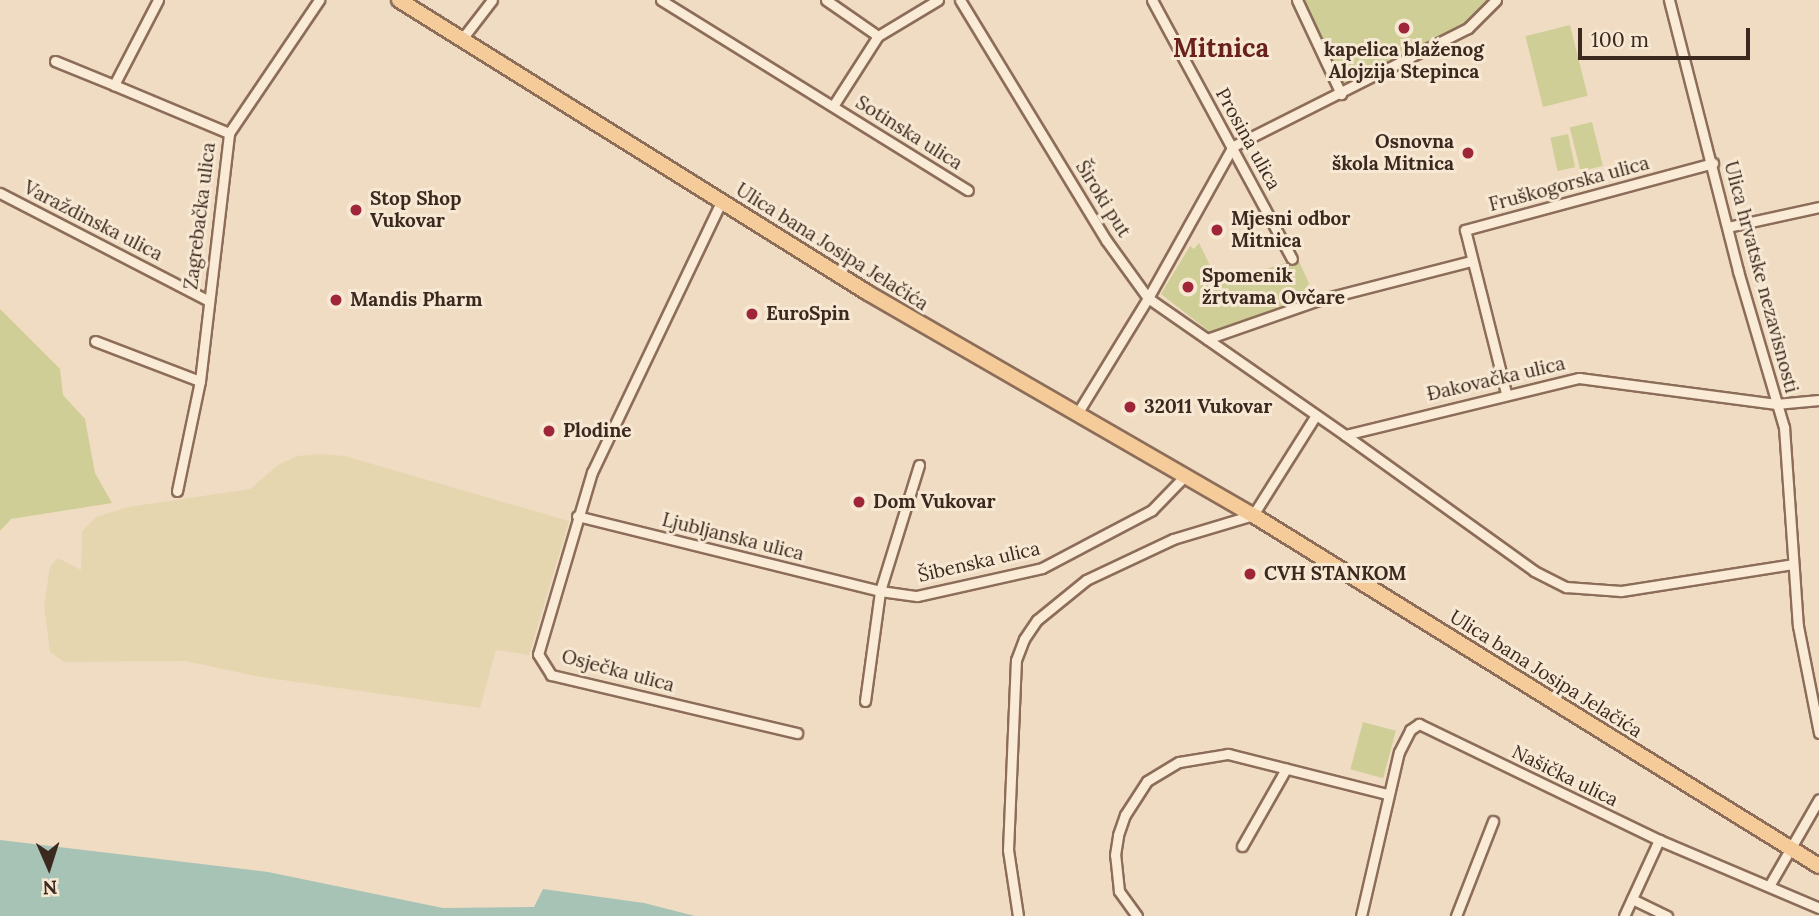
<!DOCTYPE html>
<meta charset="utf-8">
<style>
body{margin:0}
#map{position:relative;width:1819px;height:916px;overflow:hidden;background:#f0dcc3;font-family:Lora,serif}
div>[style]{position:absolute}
.farmland>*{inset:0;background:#e6d6b0}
.green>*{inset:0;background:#cfce96;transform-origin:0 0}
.water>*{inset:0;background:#a6c3b6}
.roads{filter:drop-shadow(2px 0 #8c6d59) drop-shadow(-2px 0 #8c6d59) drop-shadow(0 2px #8c6d59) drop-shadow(0 -2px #8c6d59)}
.street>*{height:9px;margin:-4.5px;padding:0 4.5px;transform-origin:4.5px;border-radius:4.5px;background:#faebd7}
.primary>*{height:14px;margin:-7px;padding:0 7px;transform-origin:7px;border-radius:7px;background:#f5cb99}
.dots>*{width:19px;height:19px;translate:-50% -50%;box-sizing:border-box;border:4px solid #f7e8d3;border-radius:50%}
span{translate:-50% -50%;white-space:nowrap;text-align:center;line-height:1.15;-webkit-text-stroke:6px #f7e8d3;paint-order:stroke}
.poi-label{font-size:19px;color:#3b281e;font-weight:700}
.right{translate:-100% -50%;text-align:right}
.left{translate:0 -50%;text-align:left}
.street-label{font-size:19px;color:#3b281e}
.district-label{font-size:26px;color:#6a201b;font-weight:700}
.north{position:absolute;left:14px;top:832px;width:70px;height:70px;-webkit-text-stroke:5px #f7e8d3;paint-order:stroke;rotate:177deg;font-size:19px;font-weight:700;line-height:28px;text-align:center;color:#3b281e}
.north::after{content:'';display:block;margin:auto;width:24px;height:32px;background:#3b281e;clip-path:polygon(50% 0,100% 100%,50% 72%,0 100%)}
.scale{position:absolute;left:1578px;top:28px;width:172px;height:32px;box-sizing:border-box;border:4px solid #3b281e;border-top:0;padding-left:9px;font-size:21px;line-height:24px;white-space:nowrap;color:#3b281e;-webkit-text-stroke:5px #f7e8d3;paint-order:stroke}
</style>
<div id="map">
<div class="farmland">
<i style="clip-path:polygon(321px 454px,345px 456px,569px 521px,529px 655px,496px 650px,480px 708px,261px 677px,185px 661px,64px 662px,50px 652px,44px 606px,50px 566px,58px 558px,81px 570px,82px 531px,96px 517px,128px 507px,250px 489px,278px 465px,297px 456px)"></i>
</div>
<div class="green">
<i style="clip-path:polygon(1300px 0,1492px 0,1477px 19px,1344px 85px)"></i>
<i style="left:1570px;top:25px;width:73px;height:46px;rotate:76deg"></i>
<i style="left:1592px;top:122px;width:45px;height:23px;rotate:76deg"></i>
<i style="left:1568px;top:134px;width:34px;height:18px;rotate:78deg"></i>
<i style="clip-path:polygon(1199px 243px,1219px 284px,1298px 259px,1315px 297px,1210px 332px,1161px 294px,1190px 246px,1194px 249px)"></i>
<i style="clip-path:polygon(0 309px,60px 369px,63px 395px,85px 419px,95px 473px,112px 503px,11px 519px,0 531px)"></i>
<i style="left:1363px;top:722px;width:34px;height:49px;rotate:15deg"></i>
</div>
<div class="water">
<i style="clip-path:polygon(0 840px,268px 872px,443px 908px,534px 907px,543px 889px,644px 903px,695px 916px,0 916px)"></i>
</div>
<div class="roads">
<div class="street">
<i style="left:158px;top:0;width:96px;rotate:117.4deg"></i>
<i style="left:114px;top:85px;width:125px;rotate:22.7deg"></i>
<i style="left:661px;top:0;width:361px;rotate:31.8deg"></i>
<i style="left:826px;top:0;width:63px;rotate:34.7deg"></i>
<i style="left:960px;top:0;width:281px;rotate:58.7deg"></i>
<i style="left:1106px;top:240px;width:72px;rotate:54.1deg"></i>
<i style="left:1148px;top:298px;width:136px;rotate:121.5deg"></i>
<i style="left:1152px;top:0;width:294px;rotate:61.6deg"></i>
<i style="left:1297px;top:0;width:104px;rotate:64.9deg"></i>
<i style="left:1496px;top:0;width:40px;rotate:135deg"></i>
<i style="left:1468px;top:28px;width:263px;rotate:153.3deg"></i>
<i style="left:1233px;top:146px;width:174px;rotate:119.2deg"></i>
<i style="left:1148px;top:298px;width:240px;rotate:34.8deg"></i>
<i style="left:1345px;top:435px;width:241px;rotate:-13.7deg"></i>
<i style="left:1579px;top:378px;width:199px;rotate:7.5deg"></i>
<i style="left:1776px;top:404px;width:43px;rotate:-5.3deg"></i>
<i style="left:1669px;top:0;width:280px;rotate:75.7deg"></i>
<i style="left:1738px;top:271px;width:163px;rotate:73.6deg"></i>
<i style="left:1784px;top:427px;width:199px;rotate:86deg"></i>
<i style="left:1798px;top:626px;width:109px;rotate:78.9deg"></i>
<i style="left:462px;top:39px;width:49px;rotate:-52.4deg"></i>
<i style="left:55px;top:61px;width:64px;rotate:22.1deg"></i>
<i style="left:833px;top:106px;width:83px;rotate:-57.3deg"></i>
<i style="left:878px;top:36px;width:70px;rotate:-31deg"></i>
<i style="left:0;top:193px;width:233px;rotate:27.3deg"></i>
<i style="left:721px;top:202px;width:299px;rotate:115.5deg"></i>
<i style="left:592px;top:472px;width:190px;rotate:106.5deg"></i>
<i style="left:538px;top:654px;width:25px;rotate:58deg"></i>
<i style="left:551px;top:675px;width:253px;rotate:13.3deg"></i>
<i style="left:1728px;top:227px;width:93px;rotate:-12.4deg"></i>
<i style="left:1207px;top:339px;width:119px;rotate:-19.2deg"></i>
<i style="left:1319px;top:300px;width:157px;rotate:-14.4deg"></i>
<i style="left:95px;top:341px;width:112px;rotate:20.9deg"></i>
<i style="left:1506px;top:393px;width:168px;rotate:-104.1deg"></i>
<i style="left:1465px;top:230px;width:257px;rotate:-15.1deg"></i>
<i style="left:1345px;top:435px;width:233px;rotate:35.7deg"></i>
<i style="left:1534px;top:571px;width:36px;rotate:27deg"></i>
<i style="left:1566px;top:587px;width:55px;rotate:4.2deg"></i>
<i style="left:1621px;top:591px;width:174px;rotate:-8.9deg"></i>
<i style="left:177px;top:491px;width:112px;rotate:-78.2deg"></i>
<i style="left:200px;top:381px;width:250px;rotate:-83.3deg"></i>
<i style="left:229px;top:133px;width:161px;rotate:-55.9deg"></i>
<i style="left:577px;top:516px;width:312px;rotate:13.9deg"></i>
<i style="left:880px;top:591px;width:37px;rotate:8deg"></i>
<i style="left:917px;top:596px;width:128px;rotate:-12.6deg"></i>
<i style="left:1042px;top:568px;width:124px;rotate:-27.8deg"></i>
<i style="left:1152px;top:510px;width:46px;rotate:-45.9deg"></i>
<i style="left:865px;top:701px;width:111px;rotate:-82.2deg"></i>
<i style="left:880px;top:591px;width:132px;rotate:-72.8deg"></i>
<i style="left:1242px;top:846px;width:89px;rotate:-60.3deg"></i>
<i style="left:1769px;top:886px;width:100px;rotate:-60.1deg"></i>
<i style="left:1632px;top:899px;width:39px;rotate:26deg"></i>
<i style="left:1018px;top:916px;width:67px;rotate:-98.6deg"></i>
<i style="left:1008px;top:850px;width:190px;rotate:-87.6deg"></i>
<i style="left:1016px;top:660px;width:22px;rotate:-69deg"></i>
<i style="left:1024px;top:639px;width:23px;rotate:-56deg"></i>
<i style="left:1037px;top:620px;width:63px;rotate:-39.2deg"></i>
<i style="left:1086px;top:580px;width:96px;rotate:-25.2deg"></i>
<i style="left:1173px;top:539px;width:84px;rotate:-16.7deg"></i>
<i style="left:1253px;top:515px;width:118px;rotate:-57.8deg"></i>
<i style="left:1137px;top:916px;width:31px;rotate:-126deg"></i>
<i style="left:1119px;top:891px;width:36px;rotate:-96deg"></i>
<i style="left:1115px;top:855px;width:20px;rotate:-81deg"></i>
<i style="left:1118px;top:835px;width:21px;rotate:-71deg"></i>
<i style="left:1125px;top:815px;width:40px;rotate:-57.1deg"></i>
<i style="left:1147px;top:781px;width:37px;rotate:-31deg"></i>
<i style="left:1179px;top:762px;width:50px;rotate:-9.3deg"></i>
<i style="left:1228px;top:754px;width:164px;rotate:14.1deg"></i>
<i style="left:1361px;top:916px;width:168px;rotate:-77deg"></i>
<i style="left:1399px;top:752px;width:25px;rotate:-63deg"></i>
<i style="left:1410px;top:730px;width:11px;rotate:-34deg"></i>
<i style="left:1419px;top:724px;width:267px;rotate:25.8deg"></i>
<i style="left:1659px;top:840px;width:174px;rotate:23deg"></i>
<i style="left:1456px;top:916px;width:102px;rotate:-68.7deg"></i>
<i style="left:1624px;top:916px;width:84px;rotate:-65.3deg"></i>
</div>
<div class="primary">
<i style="left:399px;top:0;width:553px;rotate:31.99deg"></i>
<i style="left:868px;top:293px;width:444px;rotate:30deg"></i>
<i style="left:1253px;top:515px;width:666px;rotate:31.8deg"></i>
</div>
</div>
<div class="dots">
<i style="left:1404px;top:28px;background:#9e2638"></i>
<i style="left:1468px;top:153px;background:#9e2638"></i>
<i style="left:356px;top:210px;background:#9e2638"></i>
<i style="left:1217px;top:230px;background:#9e2638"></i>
<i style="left:1188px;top:287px;background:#9e2638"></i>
<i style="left:336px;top:300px;background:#9e2638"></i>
<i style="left:752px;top:314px;background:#9e2638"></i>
<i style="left:1130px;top:407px;background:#9e2638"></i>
<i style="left:549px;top:431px;background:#9e2638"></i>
<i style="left:859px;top:502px;background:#9e2638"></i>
<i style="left:1250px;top:574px;background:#9e2638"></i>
</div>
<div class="poi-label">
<span style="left:1404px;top:61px">kapelica blaženog<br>Alojzija Stepinca</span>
<span class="right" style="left:1454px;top:153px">Osnovna<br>škola Mitnica</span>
<span class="left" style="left:370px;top:210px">Stop Shop<br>Vukovar</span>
<span class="left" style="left:1231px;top:230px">Mjesni odbor<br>Mitnica</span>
<span class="left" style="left:1202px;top:287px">Spomenik<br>žrtvama Ovčare</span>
<span class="left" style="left:350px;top:300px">Mandis Pharm</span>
<span class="left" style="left:766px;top:314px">EuroSpin</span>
<span class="left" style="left:1144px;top:407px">32011 Vukovar</span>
<span class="left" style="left:563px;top:431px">Plodine</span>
<span class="left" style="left:873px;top:502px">Dom Vukovar</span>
<span class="left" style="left:1264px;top:574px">CVH STANKOM</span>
</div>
<div class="street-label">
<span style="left:909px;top:133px;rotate:32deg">Sotinska ulica</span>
<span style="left:1248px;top:139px;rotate:61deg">Prosina ulica</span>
<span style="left:1569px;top:184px;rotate:-15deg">Fruškogorska ulica</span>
<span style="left:1103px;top:199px;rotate:58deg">Široki put</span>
<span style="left:200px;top:216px;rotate:-83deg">Zagrebačka ulica</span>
<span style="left:93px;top:221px;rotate:27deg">Varaždinska ulica</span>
<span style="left:832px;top:247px;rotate:32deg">Ulica bana Josipa Jelačića</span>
<span style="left:1761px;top:277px;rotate:75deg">Ulica hrvatske nezavisnosti</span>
<span style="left:1496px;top:379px;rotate:-13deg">Đakovačka ulica</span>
<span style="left:733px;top:537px;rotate:14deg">Ljubljanska ulica</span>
<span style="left:979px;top:562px;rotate:-13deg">Šibenska ulica</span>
<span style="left:618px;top:671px;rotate:15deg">Osječka ulica</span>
<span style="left:1546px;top:674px;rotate:32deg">Ulica bana Josipa Jelačića</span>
<span style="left:1565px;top:776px;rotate:26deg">Našička ulica</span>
</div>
<div class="district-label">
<span style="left:1221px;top:48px">Mitnica</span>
</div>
<div class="north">N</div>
<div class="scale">100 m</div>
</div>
